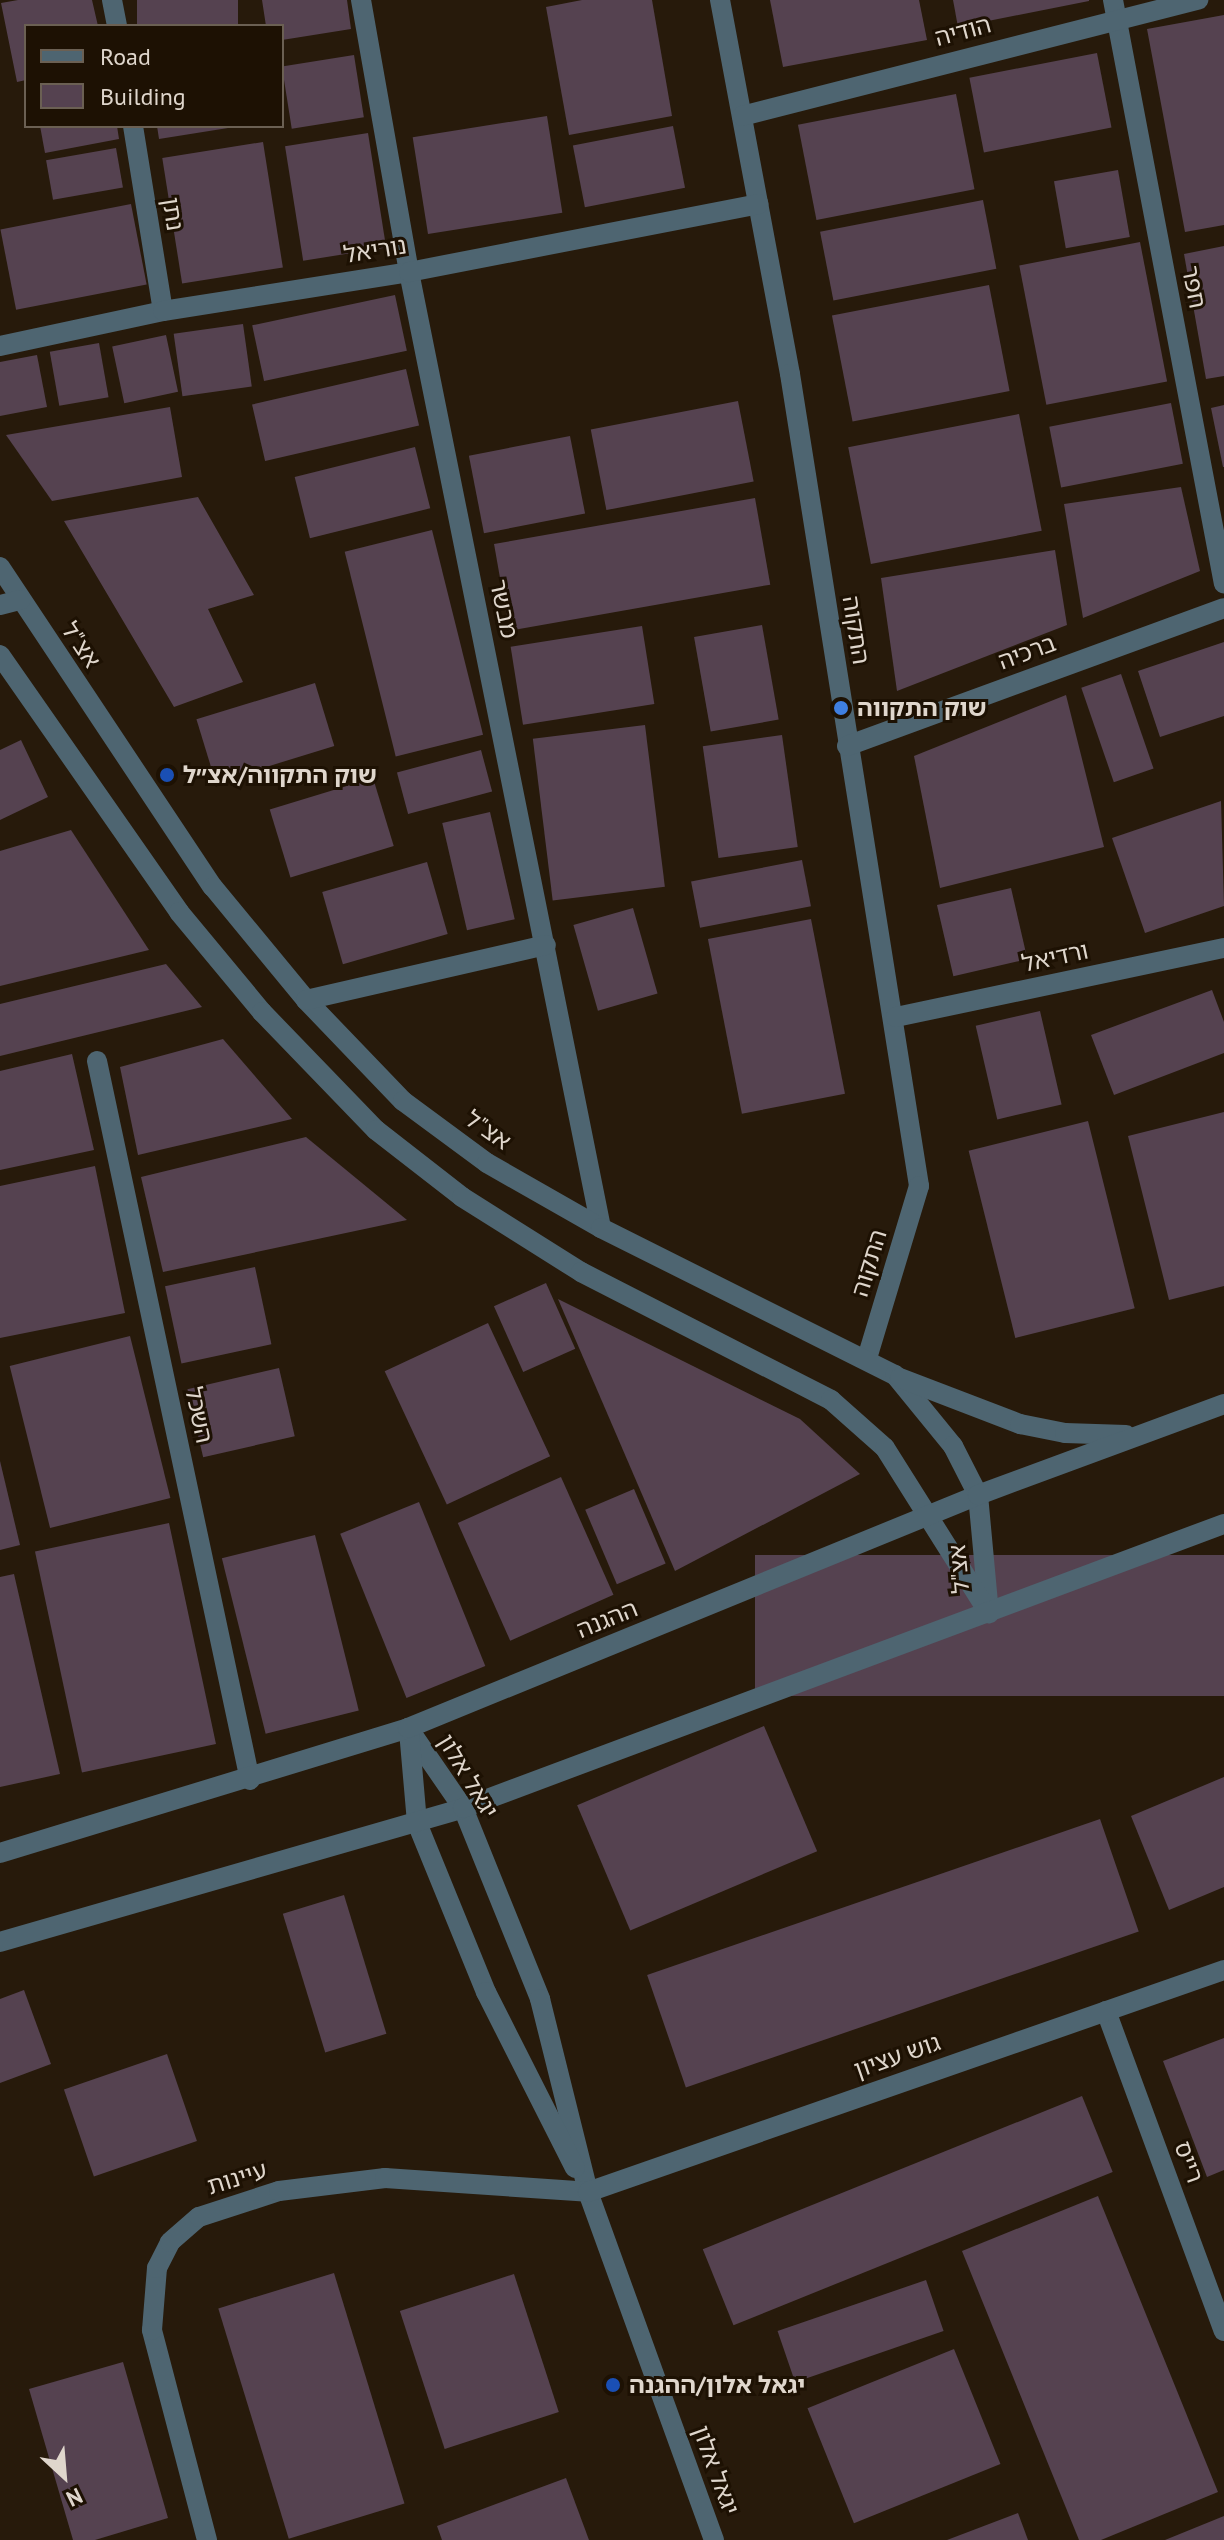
<!DOCTYPE html>
<meta charset="utf-8">
<style>
body{margin:0}
#map{position:relative;width:1224px;height:2540px;overflow:hidden;background:#271a0b;font-family:"PT Sans","Noto Sans Hebrew",sans-serif}
div>[style]{position:absolute}
.building>*{inset:0;background:#554250;transform-origin:0 0}
.minor>*{height:20px;margin:-10px;padding:0 10px;transform-origin:10px;border-radius:10px;background:#4e6571}
.dots>*{width:22px;height:22px;translate:-50% -50%;box-sizing:border-box;border:4px solid #1d1103;border-radius:50%}
span{translate:-50% -50%;white-space:nowrap;text-align:center;line-height:1.15;-webkit-text-stroke:6px #1d1103;paint-order:stroke}
.street-label{font-size:24px;color:#dfd6cc}
.poi-label{font-size:24px;color:#dfd6cc;font-weight:700}
.left{translate:0 -50%;text-align:left}
.legend{position:absolute;left:24px;top:24px;width:260px;height:104px;box-sizing:border-box;background:#1d1103;border:2px solid #6b6053;margin:0;padding:10px 14px;list-style:none;font-size:24px;color:#dfd6cc}
.legend li{display:flex;align-items:center;gap:16px;height:40px}
.legend b{width:40px;border:2px solid #6b6053}
.north{position:absolute;left:24px;top:2436px;width:80px;height:80px;-webkit-text-stroke:6px #1d1103;paint-order:stroke;rotate:154deg;font-size:22px;font-weight:700;line-height:32px;text-align:center;color:#dfd6cc}
.north::after{content:'';display:block;margin:auto;width:28px;height:36px;background:#dfd6cc;clip-path:polygon(50% 0,100% 100%,50% 72%,0 100%)}
</style>
<div id="map">
<div class="building">
<i style="clip-path:polygon(18px 0,92px 0,98px 26px,26px 26px,26px 80px,17px 82px,1px 3px)"></i>
<i style="left:137px;top:0;width:101px;height:26px"></i>
<i style="clip-path:polygon(262px 0,347px 0,351px 29px,282px 40px,282px 26px,266px 26px)"></i>
<i style="clip-path:polygon(582px 0,652px 0,672px 116px,569px 135px,546px 7px)"></i>
<i style="clip-path:polygon(770px 0,919px 0,927px 40px,783px 67px)"></i>
<i style="clip-path:polygon(953px 0,1089px 0,1089px 1px,958px 27px)"></i>
<i style="clip-path:polygon(1224px 15px,1224px 225px,1185px 232px,1147px 29px)"></i>
<i style="left:1097px;top:53px;width:76px;height:130px;rotate:79deg"></i>
<i style="left:354px;top:55px;width:63px;height:73px;rotate:81deg"></i>
<i style="left:956px;top:94px;width:97px;height:161px;rotate:79deg"></i>
<i style="left:547px;top:116px;width:98px;height:136px;rotate:81deg"></i>
<i style="clip-path:polygon(40px 126px,117px 126px,119px 139px,45px 153px)"></i>
<i style="clip-path:polygon(157px 126px,228px 126px,228px 128px,159px 139px)"></i>
<i style="left:673px;top:126px;width:63px;height:102px;rotate:79deg"></i>
<i style="left:368px;top:133px;width:116px;height:84px;rotate:81deg"></i>
<i style="left:263px;top:142px;width:127px;height:102px;rotate:81deg"></i>
<i style="left:116px;top:148px;width:40px;height:71px;rotate:80deg"></i>
<i style="left:1118px;top:170px;width:68px;height:65px;rotate:80deg"></i>
<i style="left:983px;top:200px;width:70px;height:166px;rotate:79deg"></i>
<i style="left:131px;top:204px;width:82px;height:133px;rotate:79deg"></i>
<i style="left:1140px;top:242px;width:142px;height:123px;rotate:79deg"></i>
<i style="clip-path:polygon(1224px 246px,1224px 376px,1206px 379px,1184px 254px)"></i>
<i style="left:989px;top:285px;width:108px;height:160px;rotate:79deg"></i>
<i style="left:395px;top:295px;width:57px;height:146px;rotate:78deg"></i>
<i style="left:243px;top:324px;width:63px;height:70px;rotate:82deg"></i>
<i style="left:166px;top:335px;width:58px;height:55px;rotate:78deg"></i>
<i style="left:99px;top:343px;width:55px;height:50px;rotate:80deg"></i>
<i style="clip-path:polygon(37px 355px,47px 407px,0 416px,0 362px)"></i>
<i style="left:406px;top:369px;width:58px;height:158px;rotate:77deg"></i>
<i style="left:738px;top:401px;width:82px;height:150px;rotate:79deg"></i>
<i style="left:1171px;top:403px;width:62px;height:124px;rotate:79deg"></i>
<i style="clip-path:polygon(1224px 405px,1224px 467px,1223px 467px,1211px 408px)"></i>
<i style="clip-path:polygon(170px 407px,182px 477px,52px 501px,6px 435px)"></i>
<i style="left:1019px;top:414px;width:119px;height:174px;rotate:79deg"></i>
<i style="left:570px;top:436px;width:79px;height:103px;rotate:79deg"></i>
<i style="left:415px;top:447px;width:63px;height:124px;rotate:76deg"></i>
<i style="clip-path:polygon(1181px 487px,1200px 571px,1083px 618px,1064px 504px)"></i>
<i style="clip-path:polygon(198px 497px,254px 595px,208px 609px,243px 682px,174px 707px,64px 521px)"></i>
<i style="left:755px;top:498px;width:88px;height:265px;rotate:80deg"></i>
<i style="left:432px;top:530px;width:211px;height:90px;rotate:76deg"></i>
<i style="clip-path:polygon(1055px 550px,1067px 625px,897px 691px,881px 578px)"></i>
<i style="left:762px;top:625px;width:96px;height:69px;rotate:80deg"></i>
<i style="left:642px;top:626px;width:79px;height:133px;rotate:81deg"></i>
<i style="clip-path:polygon(1224px 642px,1224px 716px,1160px 737px,1138px 671px)"></i>
<i style="left:1121px;top:674px;width:100px;height:42px;rotate:71deg"></i>
<i style="left:315px;top:683px;width:66px;height:124px;rotate:73deg"></i>
<i style="clip-path:polygon(1066px 695px,1104px 847px,940px 888px,914px 756px)"></i>
<i style="left:645px;top:725px;width:163px;height:113px;rotate:83deg"></i>
<i style="left:782px;top:735px;width:113px;height:80px;rotate:82deg"></i>
<i style="clip-path:polygon(21px 740px,48px 797px,0 820px,0 750px)"></i>
<i style="left:481px;top:750px;width:43px;height:87px;rotate:75deg"></i>
<i style="left:373px;top:778px;width:71px;height:108px;rotate:73deg"></i>
<i style="clip-path:polygon(1221px 801px,1224px 906px,1145px 933px,1112px 838px)"></i>
<i style="left:490px;top:812px;width:110px;height:49px;rotate:77deg"></i>
<i style="clip-path:polygon(71px 830px,149px 950px,0 986px,0 851px)"></i>
<i style="left:802px;top:860px;width:47px;height:113px;rotate:79deg"></i>
<i style="left:427px;top:862px;width:75px;height:109px;rotate:74deg"></i>
<i style="left:1011px;top:888px;width:73px;height:76px;rotate:77deg"></i>
<i style="left:633px;top:908px;width:89px;height:62px;rotate:74deg"></i>
<i style="left:811px;top:919px;width:178px;height:105px;rotate:79deg"></i>
<i style="clip-path:polygon(166px 964px,202px 1007px,0 1056px,0 1004px)"></i>
<i style="clip-path:polygon(1212px 990px,1224px 1022px,1224px 1053px,1114px 1095px,1091px 1035px)"></i>
<i style="left:1040px;top:1011px;width:96px;height:66px;rotate:77deg"></i>
<i style="clip-path:polygon(223px 1039px,292px 1119px,138px 1155px,120px 1067px)"></i>
<i style="clip-path:polygon(72px 1054px,94px 1150px,0 1170px,0 1071px)"></i>
<i style="clip-path:polygon(1224px 1112px,1224px 1286px,1169px 1300px,1128px 1136px)"></i>
<i style="left:1088px;top:1121px;width:193px;height:123px;rotate:76deg"></i>
<i style="clip-path:polygon(306px 1137px,407px 1220px,163px 1272px,141px 1177px)"></i>
<i style="clip-path:polygon(95px 1166px,125px 1313px,0 1338px,0 1186px)"></i>
<i style="left:255px;top:1267px;width:79px;height:92px;rotate:78deg"></i>
<i style="left:546px;top:1283px;width:72px;height:57px;rotate:66deg"></i>
<i style="clip-path:polygon(558px 1299px,800px 1419px,860px 1474px,675px 1571px)"></i>
<i style="left:488px;top:1323px;width:147px;height:114px;rotate:65deg"></i>
<i style="left:130px;top:1336px;width:167px;height:124px;rotate:76deg"></i>
<i style="left:279px;top:1368px;width:70px;height:94px;rotate:77deg"></i>
<i style="clip-path:polygon(0 1461px,20px 1545px,0 1550px)"></i>
<i style="left:561px;top:1477px;width:129px;height:113px;rotate:66deg"></i>
<i style="left:634px;top:1489px;width:81px;height:53px;rotate:67deg"></i>
<i style="left:419px;top:1502px;width:177px;height:85px;rotate:68deg"></i>
<i style="left:169px;top:1523px;width:226px;height:137px;rotate:78deg"></i>
<i style="left:315px;top:1535px;width:181px;height:96px;rotate:76deg"></i>
<i style="left:1224px;top:1555px;width:141px;height:469px;rotate:90deg"></i>
<i style="clip-path:polygon(14px 1574px,60px 1774px,0 1787px,0 1577px)"></i>
<i style="left:764px;top:1726px;width:136px;height:203px;rotate:67deg"></i>
<i style="clip-path:polygon(1224px 1777px,1224px 1887px,1169px 1910px,1131px 1816px)"></i>
<i style="left:1100px;top:1819px;width:119px;height:479px;rotate:71deg"></i>
<i style="left:344px;top:1895px;width:145px;height:64px;rotate:73deg"></i>
<i style="clip-path:polygon(24px 1990px,51px 2064px,0 2083px,0 1999px)"></i>
<i style="clip-path:polygon(1224px 2038px,1224px 2170px,1207px 2177px,1163px 2061px)"></i>
<i style="left:167px;top:2054px;width:92px;height:109px;rotate:71deg"></i>
<i style="left:1082px;top:2096px;width:82px;height:409px;rotate:68deg"></i>
<i style="clip-path:polygon(1098px 2196px,1218px 2492px,1101px 2540px,1079px 2540px,962px 2251px)"></i>
<i style="left:334px;top:2273px;width:241px;height:121px;rotate:73deg"></i>
<i style="left:514px;top:2274px;width:145px;height:120px;rotate:72deg"></i>
<i style="left:926px;top:2280px;width:54px;height:157px;rotate:71deg"></i>
<i style="left:954px;top:2349px;width:124px;height:158px;rotate:68deg"></i>
<i style="clip-path:polygon(123px 2362px,168px 2518px,95px 2540px,73px 2540px,29px 2389px)"></i>
<i style="clip-path:polygon(566px 2478px,589px 2540px,442px 2540px,437px 2526px)"></i>
<i style="clip-path:polygon(1018px 2513px,1028px 2540px,947px 2540px)"></i>
<i style="clip-path:polygon(1224px 2516px,1224px 2540px,1165px 2540px)"></i>
</div>
<div class="minor">
<i style="left:112px;top:0;width:26px;rotate:79deg"></i>
<i style="left:361px;top:0;width:276px;rotate:80deg"></i>
<i style="left:409px;top:272px;width:975px;rotate:78.64deg"></i>
<i style="left:720px;top:0;width:380px;rotate:79.4deg"></i>
<i style="left:790px;top:374px;width:822px;rotate:80.97deg"></i>
<i style="left:919px;top:1186px;width:180px;rotate:106.8deg"></i>
<i style="left:1113px;top:0;width:594px;rotate:79.24deg"></i>
<i style="left:742px;top:116px;width:471px;rotate:-14.3deg"></i>
<i style="left:133px;top:126px;width:187px;rotate:80.8deg"></i>
<i style="left:0;top:346px;width:167px;rotate:-12.1deg"></i>
<i style="left:163px;top:311px;width:249px;rotate:-9deg"></i>
<i style="left:409px;top:272px;width:356px;rotate:-11deg"></i>
<i style="left:0;top:567px;width:384px;rotate:56.4deg"></i>
<i style="left:213px;top:887px;width:146px;rotate:50.5deg"></i>
<i style="left:306px;top:1000px;width:140px;rotate:46.2deg"></i>
<i style="left:403px;top:1101px;width:104px;rotate:36.4deg"></i>
<i style="left:487px;top:1163px;width:131px;rotate:29.7deg"></i>
<i style="left:601px;top:1228px;width:329px;rotate:26.6deg"></i>
<i style="left:895px;top:1375px;width:92px;rotate:50.8deg"></i>
<i style="left:953px;top:1446px;width:55px;rotate:63deg"></i>
<i style="left:978px;top:1495px;width:119px;rotate:84.7deg"></i>
<i style="left:0;top:605px;width:21px;rotate:-14deg"></i>
<i style="left:0;top:655px;width:313px;rotate:55.1deg"></i>
<i style="left:179px;top:912px;width:130px;rotate:50.3deg"></i>
<i style="left:262px;top:1012px;width:164px;rotate:46deg"></i>
<i style="left:376px;top:1130px;width:109px;rotate:37.9deg"></i>
<i style="left:462px;top:1197px;width:141px;rotate:32.2deg"></i>
<i style="left:581px;top:1272px;width:281px;rotate:27.1deg"></i>
<i style="left:831px;top:1400px;width:72px;rotate:41.6deg"></i>
<i style="left:885px;top:1448px;width:191px;rotate:57.8deg"></i>
<i style="left:847px;top:746px;width:401px;rotate:-20.1deg"></i>
<i style="left:306px;top:1000px;width:246px;rotate:-12.9deg"></i>
<i style="left:896px;top:1017px;width:335px;rotate:-11.9deg"></i>
<i style="left:97px;top:1061px;width:735px;rotate:77.99deg"></i>
<i style="left:900px;top:1378px;width:129px;rotate:21deg"></i>
<i style="left:1020px;top:1424px;width:46px;rotate:11.3deg"></i>
<i style="left:1065px;top:1433px;width:61px;rotate:1.9deg"></i>
<i style="left:408px;top:1728px;width:97px;rotate:55.5deg"></i>
<i style="left:463px;top:1808px;width:206px;rotate:68deg"></i>
<i style="left:540px;top:1999px;width:199px;rotate:76deg"></i>
<i style="left:588px;top:2192px;width:370px;rotate:70.1deg"></i>
<i style="left:409px;top:1731px;width:92px;rotate:85deg"></i>
<i style="left:417px;top:1823px;width:183px;rotate:67.8deg"></i>
<i style="left:486px;top:1992px;width:197px;rotate:63.2deg"></i>
<i style="left:0;top:1853px;width:427px;rotate:-17deg"></i>
<i style="left:408px;top:1728px;width:616px;rotate:-22.23deg"></i>
<i style="left:978px;top:1495px;width:262px;rotate:-20.3deg"></i>
<i style="left:0;top:1942px;width:482px;rotate:-16.1deg"></i>
<i style="left:463px;top:1808px;width:812px;rotate:-20.47deg"></i>
<i style="left:1106px;top:2011px;width:341px;rotate:69.8deg"></i>
<i style="left:207px;top:2540px;width:217px;rotate:-104.7deg"></i>
<i style="left:152px;top:2330px;width:62px;rotate:-85.4deg"></i>
<i style="left:157px;top:2268px;width:29px;rotate:-63deg"></i>
<i style="left:170px;top:2242px;width:38px;rotate:-41deg"></i>
<i style="left:199px;top:2217px;width:84px;rotate:-18deg"></i>
<i style="left:279px;top:2191px;width:107px;rotate:-7deg"></i>
<i style="left:385px;top:2178px;width:203px;rotate:3.9deg"></i>
<i style="left:588px;top:2192px;width:674px;rotate:-19.24deg"></i>
</div>
<div class="dots">
<i style="left:841px;top:708px;background:#3f7fe0"></i>
<i style="left:167px;top:775px;background:#1a4fb4"></i>
<i style="left:613px;top:2385px;background:#1a4fb4"></i>
</div>
<div class="street-label">
<span style="left:963px;top:31px;rotate:-15deg">הודיה</span>
<span style="left:173px;top:214px;rotate:81deg">נתן</span>
<span style="left:375px;top:250px;rotate:-9deg">נוריאל</span>
<span style="left:1194px;top:287px;rotate:79deg">חפר</span>
<span style="left:504px;top:609px;rotate:78deg">מבשר</span>
<span style="left:856px;top:630px;rotate:81deg">התקוה</span>
<span style="left:81px;top:645px;rotate:56deg">אצ"ל</span>
<span style="left:1027px;top:652px;rotate:-20deg">ברכיה</span>
<span style="left:1055px;top:957px;rotate:-12deg">ורדיאל</span>
<span style="left:488px;top:1130px;rotate:35deg">אצ"ל</span>
<span style="left:869px;top:1263px;rotate:-73deg">התקוה</span>
<span style="left:199px;top:1415px;rotate:78deg">השכל</span>
<span style="left:959px;top:1569px;rotate:-95deg">אצ"ל</span>
<span style="left:607px;top:1619px;rotate:-22deg">ההגנה</span>
<span style="left:468px;top:1776px;rotate:59deg">יגאל אלון</span>
<span style="left:897px;top:2056px;rotate:-19deg">גוש עציון</span>
<span style="left:1189px;top:2162px;rotate:70deg">רייס</span>
<span style="left:237px;top:2178px;rotate:-17deg">עיינות</span>
<span style="left:716px;top:2470px;rotate:70deg">יגאל אלון</span>
</div>
<div class="poi-label">
<span class="left" style="left:857px;top:708px">שוק התקווה</span>
<span class="left" style="left:183px;top:775px">שוק התקווה/אצ״ל</span>
<span class="left" style="left:629px;top:2385px">יגאל אלון/ההגנה</span>
</div>
<ul class="legend">
<li><b style="height:10px;background:#4e6571"></b>Road</li>
<li><b style="height:22px;background:#554250"></b>Building</li>
</ul>
<div class="north">N</div>
</div>
